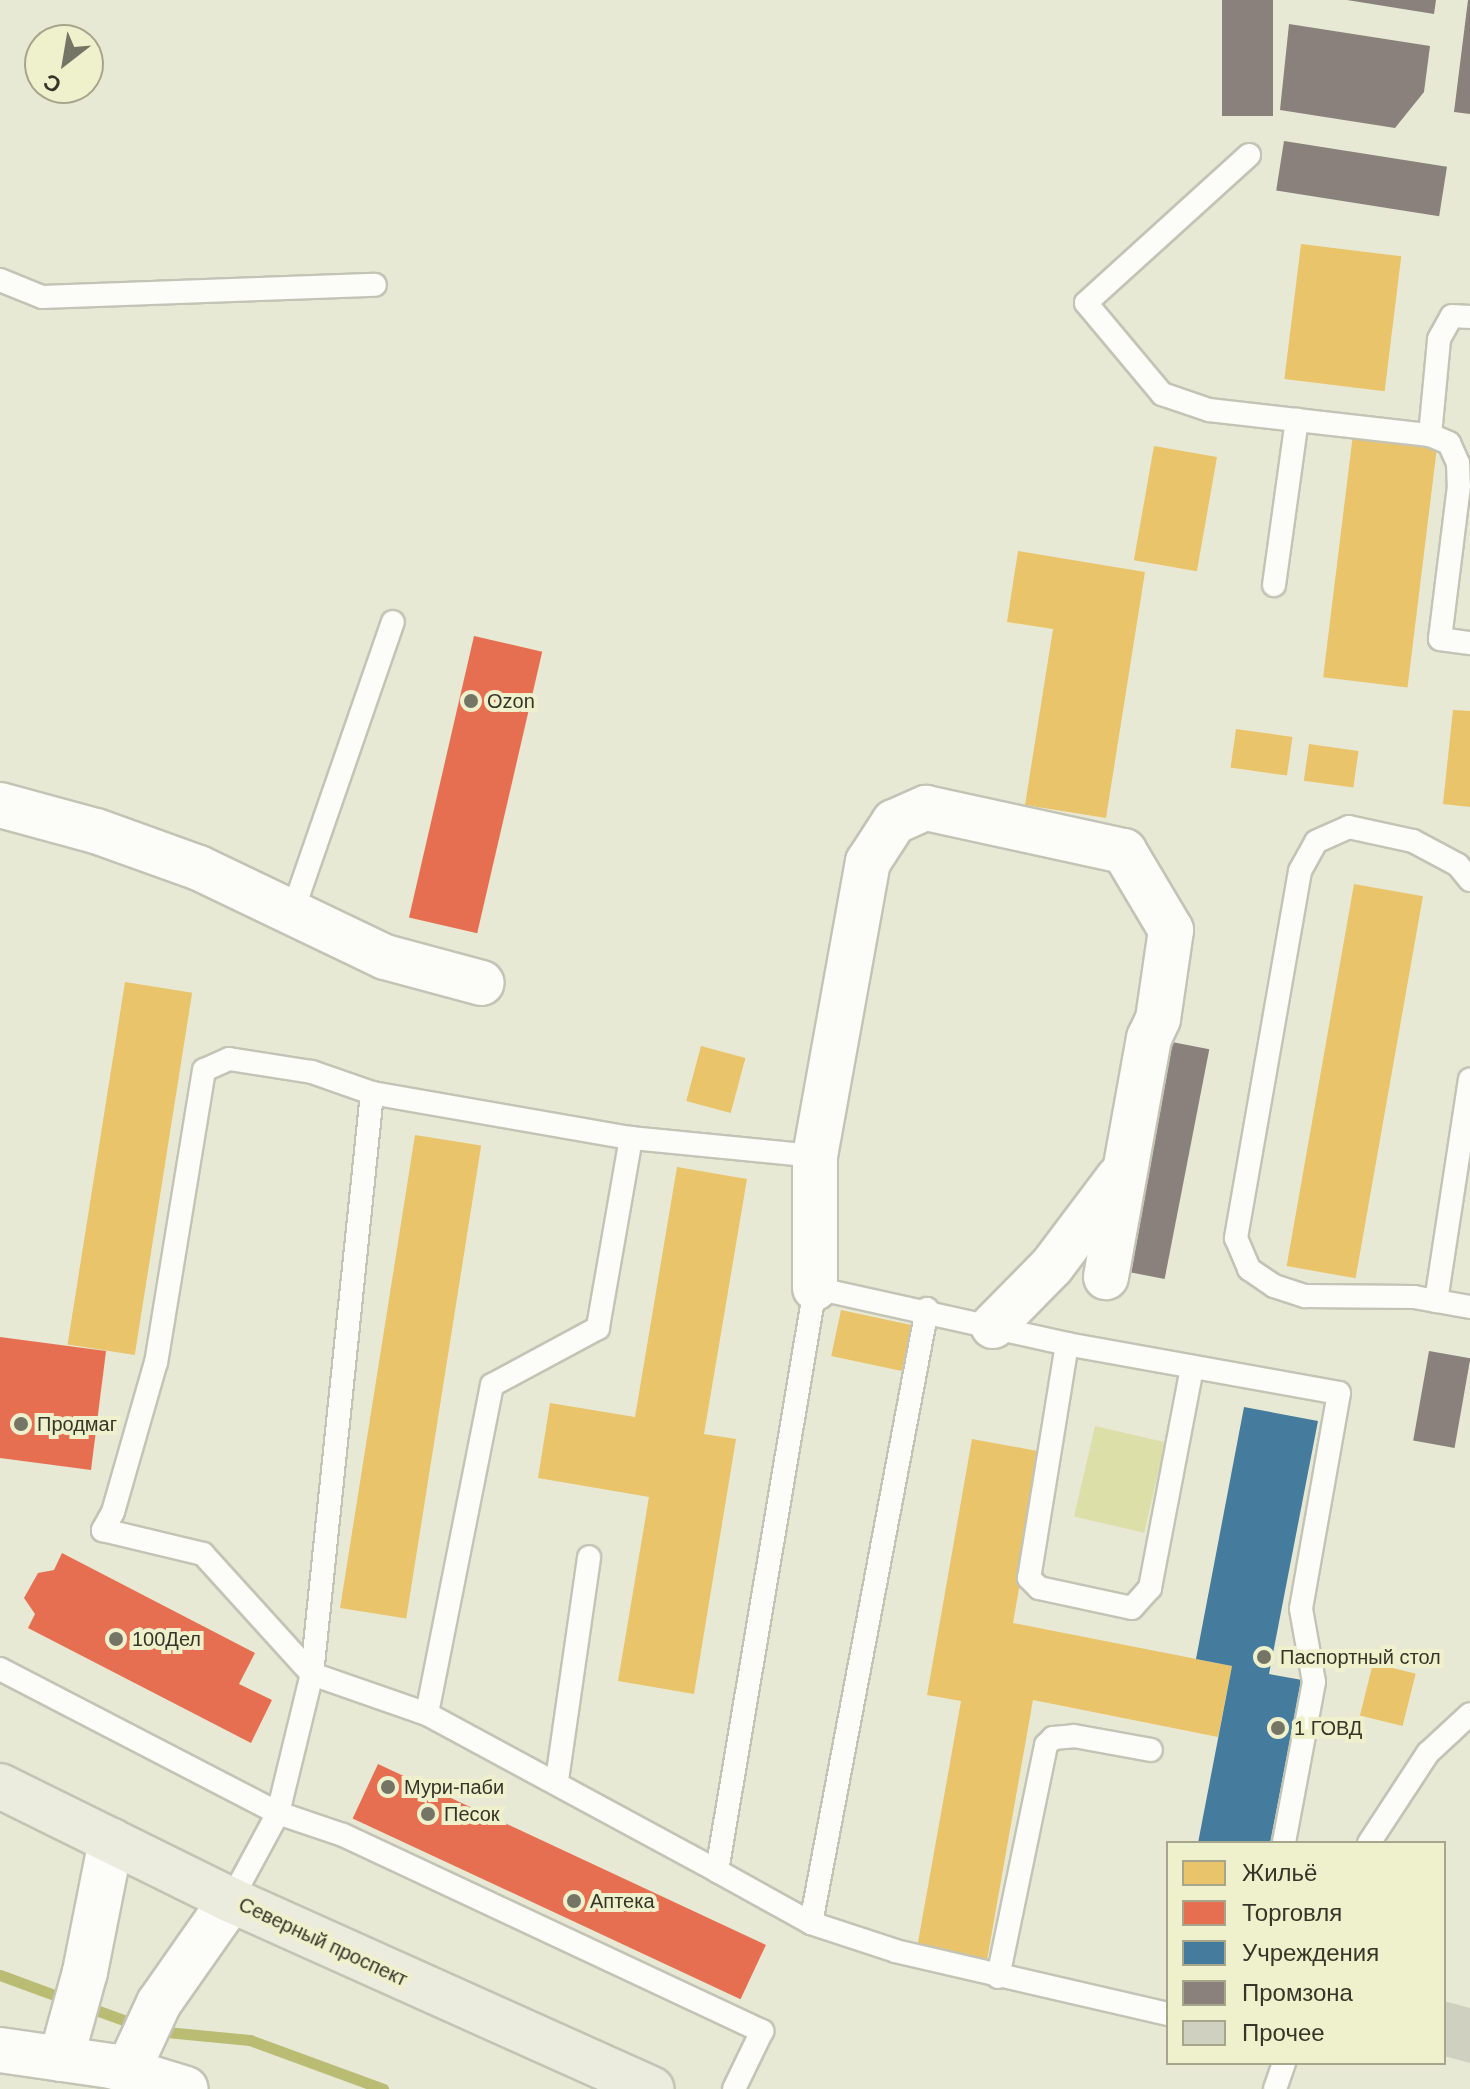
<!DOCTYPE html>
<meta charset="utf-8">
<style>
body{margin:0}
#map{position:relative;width:1470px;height:2089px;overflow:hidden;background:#e8e9d5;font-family:Helvetica,sans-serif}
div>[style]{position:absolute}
.green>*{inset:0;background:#dddfa9;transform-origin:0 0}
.homes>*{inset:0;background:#e9c46a;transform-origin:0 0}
.shops>*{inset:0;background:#e76f51;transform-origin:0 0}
.public>*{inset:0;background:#457b9d}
.industry>*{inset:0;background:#8a817c;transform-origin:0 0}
.stream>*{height:11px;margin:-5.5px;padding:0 5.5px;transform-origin:5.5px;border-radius:5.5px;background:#babc74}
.building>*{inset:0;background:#cfd0c0}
.roads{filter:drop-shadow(2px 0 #c3c4b5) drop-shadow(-2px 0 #c3c4b5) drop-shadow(0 2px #c3c4b5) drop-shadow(0 -2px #c3c4b5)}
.lane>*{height:22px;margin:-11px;padding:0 11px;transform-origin:11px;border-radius:11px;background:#fcfcf9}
.street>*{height:44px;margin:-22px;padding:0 22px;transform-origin:22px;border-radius:22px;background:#fcfcf9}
.primary>*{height:44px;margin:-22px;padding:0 22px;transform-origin:22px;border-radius:22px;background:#ebebde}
.dots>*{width:22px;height:22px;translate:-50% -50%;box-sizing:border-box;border:4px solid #eff1cd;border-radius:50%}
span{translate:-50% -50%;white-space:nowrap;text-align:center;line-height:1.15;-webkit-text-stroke:8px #eff1cd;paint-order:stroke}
.poi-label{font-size:20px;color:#353628}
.left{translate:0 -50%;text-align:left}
.street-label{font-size:20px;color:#353628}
.legend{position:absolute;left:1166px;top:1841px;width:280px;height:224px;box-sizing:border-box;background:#eff1cd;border:2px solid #a5a68b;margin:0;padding:10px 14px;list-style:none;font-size:24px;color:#353628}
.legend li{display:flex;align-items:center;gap:16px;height:40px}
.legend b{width:40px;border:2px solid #a5a68b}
.north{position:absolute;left:24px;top:24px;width:80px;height:80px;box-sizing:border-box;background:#eff1cd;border:2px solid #a5a68b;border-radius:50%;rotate:211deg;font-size:22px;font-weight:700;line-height:32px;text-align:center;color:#353628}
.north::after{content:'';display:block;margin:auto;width:28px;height:36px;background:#747565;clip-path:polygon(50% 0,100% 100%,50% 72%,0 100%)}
</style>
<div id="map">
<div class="green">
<i style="left:1095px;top:1426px;width:72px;height:93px;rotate:13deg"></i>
</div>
<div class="homes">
<i style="left:1301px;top:244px;width:101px;height:136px;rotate:7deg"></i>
<i style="left:1353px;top:434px;width:85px;height:245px;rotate:7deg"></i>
<i style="left:1154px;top:446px;width:64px;height:116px;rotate:10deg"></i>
<i style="clip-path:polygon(1018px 551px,1145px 572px,1106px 818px,1025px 805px,1053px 629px,1007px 622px)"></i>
<i style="clip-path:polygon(1453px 710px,1470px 711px,1470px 807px,1443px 804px)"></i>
<i style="left:1236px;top:729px;width:57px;height:39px;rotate:8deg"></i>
<i style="left:1309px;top:744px;width:50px;height:37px;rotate:8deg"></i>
<i style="left:1354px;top:884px;width:70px;height:388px;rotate:10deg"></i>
<i style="left:125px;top:982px;width:68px;height:367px;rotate:9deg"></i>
<i style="left:701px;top:1046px;width:46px;height:57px;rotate:15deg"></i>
<i style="left:415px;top:1135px;width:67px;height:479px;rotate:9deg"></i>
<i style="clip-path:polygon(677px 1167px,747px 1179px,704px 1434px,736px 1439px,694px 1694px,618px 1681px,649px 1497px,538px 1478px,550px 1403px,635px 1417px)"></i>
<i style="left:841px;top:1310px;width:72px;height:47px;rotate:12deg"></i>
<i style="clip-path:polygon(972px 1439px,1043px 1452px,1013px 1623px,1232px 1666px,1218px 1737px,1033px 1700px,987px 1960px,917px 1948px,961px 1701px,927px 1695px)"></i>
<i style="left:1373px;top:1663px;width:44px;height:54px;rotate:14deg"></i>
</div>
<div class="shops">
<i style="left:474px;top:636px;width:70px;height:289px;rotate:13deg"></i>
<i style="clip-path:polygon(0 1337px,106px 1351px,91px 1470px,0 1458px)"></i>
<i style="clip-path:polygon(62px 1553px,255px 1653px,239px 1684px,272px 1700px,251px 1743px,28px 1628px,35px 1614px,24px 1598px,38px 1573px,54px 1570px)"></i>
<i style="left:378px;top:1764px;width:428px;height:60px;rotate:25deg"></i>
</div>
<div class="public">
<i style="clip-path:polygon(1244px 1407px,1318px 1421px,1269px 1674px,1302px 1680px,1270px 1843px,1198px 1843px,1232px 1666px,1196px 1659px)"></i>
</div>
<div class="industry">
<i style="left:1222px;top:0;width:51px;height:116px"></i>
<i style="clip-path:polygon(1347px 0,1436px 0,1434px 14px)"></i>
<i style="clip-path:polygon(1468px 0,1470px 0,1470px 114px,1454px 112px)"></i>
<i style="clip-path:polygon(1289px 24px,1430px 46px,1424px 92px,1395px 128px,1280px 110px)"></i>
<i style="left:1284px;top:141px;width:165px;height:50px;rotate:9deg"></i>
<i style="left:1172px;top:1042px;width:38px;height:234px;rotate:11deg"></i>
<i style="left:1429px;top:1351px;width:42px;height:91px;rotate:10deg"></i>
</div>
<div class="stream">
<i style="left:0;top:1975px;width:72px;rotate:20.2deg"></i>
<i style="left:85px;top:2006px;width:59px;rotate:20deg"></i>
<i style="left:156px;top:2031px;width:94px;rotate:5.5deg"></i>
<i style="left:250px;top:2040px;width:142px;rotate:20.2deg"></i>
</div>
<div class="building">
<i style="clip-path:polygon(1444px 2001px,1470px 2008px,1470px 2063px,1444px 2056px)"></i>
</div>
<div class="roads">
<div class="lane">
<i style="left:1249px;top:155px;width:220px;rotate:137.8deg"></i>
<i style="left:1086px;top:303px;width:119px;rotate:50.1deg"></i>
<i style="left:1162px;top:394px;width:50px;rotate:18.8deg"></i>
<i style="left:1209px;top:410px;width:222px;rotate:6.5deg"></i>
<i style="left:1430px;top:435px;width:21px;rotate:23deg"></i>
<i style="left:1449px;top:443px;width:22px;rotate:66deg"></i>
<i style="left:1458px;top:463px;width:23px;rotate:88deg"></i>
<i style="left:1459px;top:486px;width:154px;rotate:97.1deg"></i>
<i style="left:1440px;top:639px;width:30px;rotate:8deg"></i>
<i style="left:0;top:280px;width:45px;rotate:22deg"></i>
<i style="left:42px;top:297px;width:333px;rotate:-2.1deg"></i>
<i style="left:1430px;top:435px;width:96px;rotate:-84.6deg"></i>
<i style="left:1439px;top:339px;width:26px;rotate:-61deg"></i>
<i style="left:1452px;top:316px;width:18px;rotate:3deg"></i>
<i style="left:1274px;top:585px;width:167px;rotate:-82.1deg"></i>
<i style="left:1470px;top:880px;width:19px;rotate:-129deg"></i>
<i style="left:1458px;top:865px;width:51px;rotate:-151.9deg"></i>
<i style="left:1413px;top:841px;width:66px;rotate:-167.7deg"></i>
<i style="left:1349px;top:827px;width:36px;rotate:156deg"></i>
<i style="left:1316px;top:842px;width:33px;rotate:119deg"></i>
<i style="left:1300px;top:871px;width:373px;rotate:99.9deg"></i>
<i style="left:1236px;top:1238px;width:34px;rotate:67deg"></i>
<i style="left:1249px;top:1269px;width:30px;rotate:34deg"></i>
<i style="left:1274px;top:1286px;width:33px;rotate:18deg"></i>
<i style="left:1305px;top:1296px;width:109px;rotate:0.5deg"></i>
<i style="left:1414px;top:1297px;width:57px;rotate:10.1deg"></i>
<i style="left:291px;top:916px;width:311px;rotate:-70.9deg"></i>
<i style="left:372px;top:1093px;width:64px;rotate:-160.7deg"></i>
<i style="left:312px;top:1072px;width:84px;rotate:-171.1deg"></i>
<i style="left:229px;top:1059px;width:27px;rotate:156deg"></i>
<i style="left:204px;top:1070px;width:296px;rotate:99.3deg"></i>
<i style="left:156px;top:1362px;width:156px;rotate:106deg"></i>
<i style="left:113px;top:1512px;width:21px;rotate:119deg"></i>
<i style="left:103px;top:1530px;width:103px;rotate:13.5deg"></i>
<i style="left:203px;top:1554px;width:162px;rotate:47.8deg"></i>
<i style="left:312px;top:1674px;width:122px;rotate:19.2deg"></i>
<i style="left:427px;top:1714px;width:330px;rotate:28.4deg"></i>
<i style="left:631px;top:1138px;width:185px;rotate:5.6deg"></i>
<i style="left:1436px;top:1301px;width:224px;rotate:-81.3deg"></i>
<i style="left:1067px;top:1344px;width:237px;rotate:99.2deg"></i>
<i style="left:1029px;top:1578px;width:14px;rotate:45deg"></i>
<i style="left:1039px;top:1588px;width:95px;rotate:12.1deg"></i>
<i style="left:1132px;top:1608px;width:27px;rotate:-48deg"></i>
<i style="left:1150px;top:1588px;width:225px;rotate:-79.2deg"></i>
<i style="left:0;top:1669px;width:313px;rotate:27.4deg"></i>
<i style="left:278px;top:1813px;width:143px;rotate:-76.3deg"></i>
<i style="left:312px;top:1674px;width:584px;rotate:-84.1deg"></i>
<i style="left:372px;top:1093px;width:263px;rotate:9.9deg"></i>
<i style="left:631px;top:1138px;width:193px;rotate:99.9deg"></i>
<i style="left:598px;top:1328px;width:120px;rotate:151.7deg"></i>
<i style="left:492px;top:1385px;width:335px;rotate:101.2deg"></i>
<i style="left:557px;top:1780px;width:225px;rotate:-81.8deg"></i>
<i style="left:1369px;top:1843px;width:108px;rotate:-56.8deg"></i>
<i style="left:1428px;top:1753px;width:57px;rotate:-42.9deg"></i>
<i style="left:231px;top:1900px;width:99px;rotate:-61.6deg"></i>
<i style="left:278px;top:1813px;width:69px;rotate:18.7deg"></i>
<i style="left:343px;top:1835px;width:463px;rotate:25.1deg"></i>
<i style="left:762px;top:2031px;width:64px;rotate:115.8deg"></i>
<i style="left:811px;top:1923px;width:625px;rotate:-79.3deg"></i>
<i style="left:998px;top:1977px;width:237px;rotate:-78.3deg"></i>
<i style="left:1046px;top:1745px;width:10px;rotate:-45deg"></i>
<i style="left:1053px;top:1738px;width:21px;rotate:-5deg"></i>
<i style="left:1074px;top:1736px;width:78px;rotate:10.3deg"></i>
<i style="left:1168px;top:2014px;width:279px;rotate:-167deg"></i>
<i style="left:896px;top:1951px;width:89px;rotate:-161.8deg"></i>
<i style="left:811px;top:1923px;width:107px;rotate:-151deg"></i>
<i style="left:717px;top:1871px;width:591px;rotate:-80.46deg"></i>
<i style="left:815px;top:1288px;width:258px;rotate:12.5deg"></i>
<i style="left:1067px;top:1344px;width:276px;rotate:10.2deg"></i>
<i style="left:1339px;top:1393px;width:219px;rotate:100deg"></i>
<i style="left:1301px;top:1609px;width:74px;rotate:79.9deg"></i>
<i style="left:1314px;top:1682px;width:164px;rotate:100.6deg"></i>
<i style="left:1275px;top:2089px;width:28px;rotate:-71deg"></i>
</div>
<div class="street">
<i style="left:0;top:805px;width:99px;rotate:15.2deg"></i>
<i style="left:96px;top:831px;width:109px;rotate:19.8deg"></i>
<i style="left:199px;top:868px;width:206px;rotate:25.6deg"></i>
<i style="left:385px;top:957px;width:100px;rotate:15deg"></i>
<i style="left:815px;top:1288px;width:132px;rotate:-90deg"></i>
<i style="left:815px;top:1156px;width:299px;rotate:-79.8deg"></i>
<i style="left:868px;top:862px;width:48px;rotate:-57deg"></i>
<i style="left:894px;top:822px;width:35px;rotate:-24deg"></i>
<i style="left:926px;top:808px;width:203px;rotate:12.3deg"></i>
<i style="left:1124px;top:851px;width:92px;rotate:59.3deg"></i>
<i style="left:1171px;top:930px;width:90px;rotate:98.3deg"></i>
<i style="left:1158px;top:1019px;width:21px;rotate:115deg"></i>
<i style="left:1149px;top:1038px;width:243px;rotate:100.2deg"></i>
<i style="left:993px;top:1326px;width:84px;rotate:-45.5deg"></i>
<i style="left:1052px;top:1266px;width:111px;rotate:-53deg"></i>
<i style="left:0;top:2050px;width:112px;rotate:8.2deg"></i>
<i style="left:111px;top:2066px;width:78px;rotate:17deg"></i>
<i style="left:61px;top:2059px;width:90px;rotate:-74.6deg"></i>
<i style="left:85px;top:1972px;width:134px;rotate:-78.8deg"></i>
<i style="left:128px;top:2070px;width:74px;rotate:-65.2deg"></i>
<i style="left:159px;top:2003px;width:126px;rotate:-55deg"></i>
</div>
<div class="primary">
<i style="left:0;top:1786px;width:258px;rotate:26.3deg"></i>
<i style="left:231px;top:1900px;width:461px;rotate:24.2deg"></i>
</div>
</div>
<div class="dots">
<i style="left:471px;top:701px;background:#747565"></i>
<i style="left:21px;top:1424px;background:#747565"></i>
<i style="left:116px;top:1639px;background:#747565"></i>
<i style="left:1264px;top:1657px;background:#747565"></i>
<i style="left:1278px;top:1728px;background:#747565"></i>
<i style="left:388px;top:1787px;background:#747565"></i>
<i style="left:428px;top:1814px;background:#747565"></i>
<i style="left:574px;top:1901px;background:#747565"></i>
</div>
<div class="poi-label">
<span class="left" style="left:487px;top:701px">Ozon</span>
<span class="left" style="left:37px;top:1424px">Продмаг</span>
<span class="left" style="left:132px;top:1639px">100Дел</span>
<span class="left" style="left:1280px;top:1657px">Паспортный стол</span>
<span class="left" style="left:1294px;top:1728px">1 ГОВД</span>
<span class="left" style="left:404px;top:1787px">Мури-паби</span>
<span class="left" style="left:444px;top:1814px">Песок</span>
<span class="left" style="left:590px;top:1901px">Аптека</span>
</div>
<div class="street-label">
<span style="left:323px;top:1942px;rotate:25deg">Северный проспект</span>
</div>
<ul class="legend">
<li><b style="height:22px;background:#e9c46a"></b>Жильё</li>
<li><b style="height:22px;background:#e76f51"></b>Торговля</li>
<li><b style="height:22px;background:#457b9d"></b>Учреждения</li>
<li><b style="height:22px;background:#8a817c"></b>Промзона</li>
<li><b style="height:22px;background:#cfd0c0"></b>Прочее</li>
</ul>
<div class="north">С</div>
</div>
